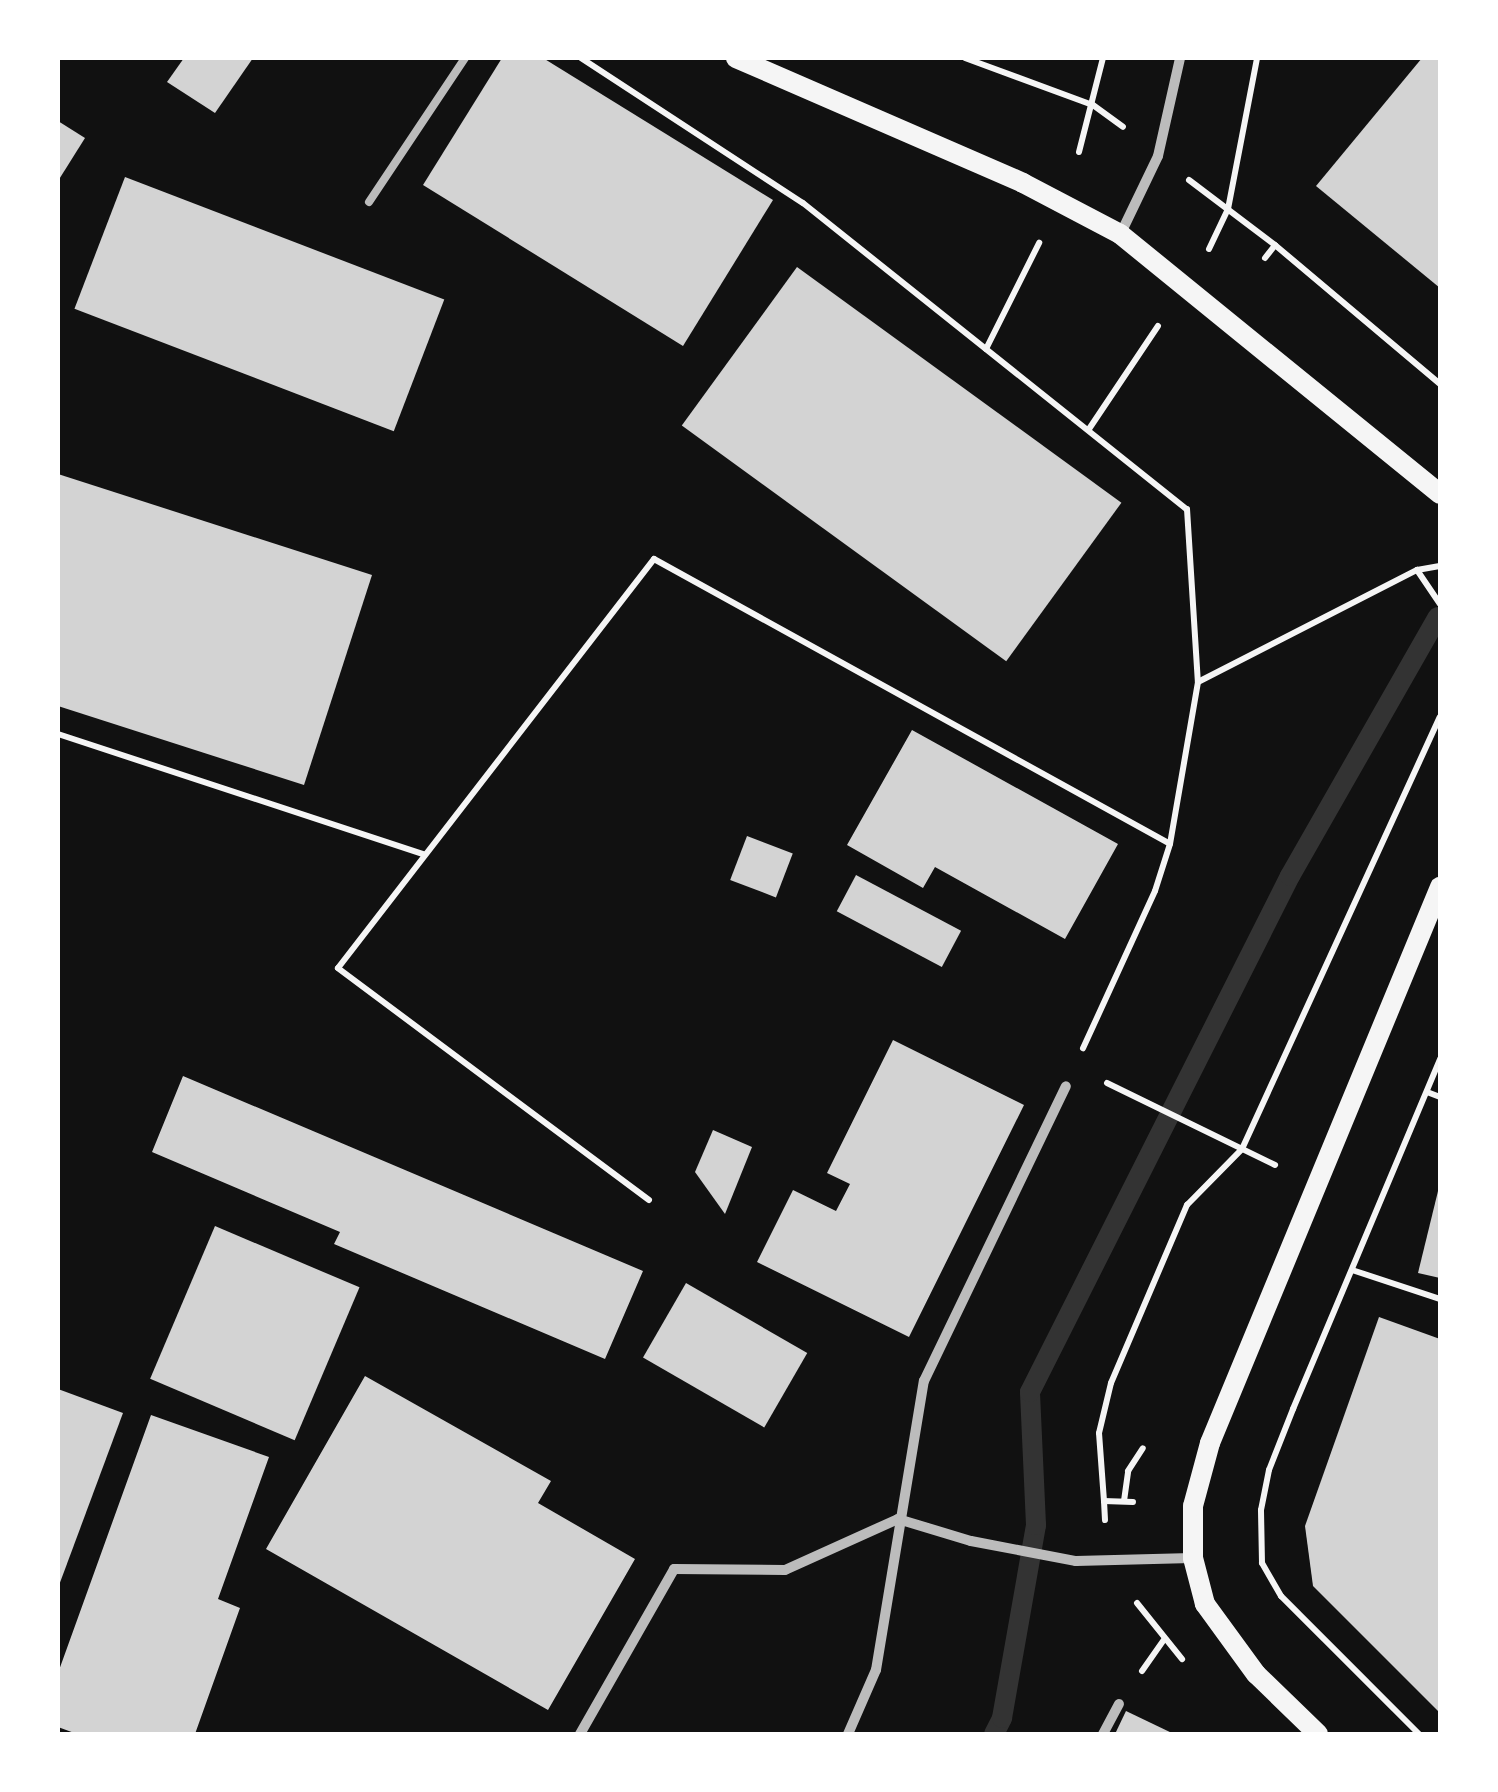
<!DOCTYPE html>
<style>
body{margin:0}
#map{position:relative;width:1498px;height:1792px;overflow:hidden;background:#111;font-family:Karla,sans-serif}
div>[style]{position:absolute}
.stream>*{height:20px;margin:-10px;padding:0 10px;transform-origin:10px;border-radius:10px;background:#333}
.building>*{inset:0;background:#d3d3d3;transform-origin:0 0}
.path>*{height:6px;margin:-3px;padding:0 3px;transform-origin:3px;border-radius:3px;background:#f5f5f5}
.service>*{height:8px;margin:-4px;padding:0 4px;transform-origin:4px;border-radius:4px;background:#bcbcbc}
.minor>*{height:10px;margin:-5px;padding:0 5px;transform-origin:5px;border-radius:5px;background:#bcbcbc}
.secondary>*{height:20px;margin:-10px;padding:0 10px;transform-origin:10px;border-radius:10px;background:#f5f5f5}
span{translate:-50% -50%;white-space:nowrap;text-align:center;line-height:1.15;-webkit-text-stroke:10px #fff;paint-order:stroke}
.frame{position:absolute;inset:0;border:60px solid #fff;pointer-events:none}
</style>
<div id="map">
<div class="stream">
<i style="left:994px;top:1734px;width:18px;rotate:-63deg"></i>
<i style="left:1002px;top:1718px;width:196px;rotate:-80deg"></i>
<i style="left:1036px;top:1525px;width:133px;rotate:-92.6deg"></i>
<i style="left:1030px;top:1392px;width:578px;rotate:-63.26deg"></i>
<i style="left:1290px;top:876px;width:298px;rotate:-60.3deg"></i>
</div>
<div class="building">
<i style="clip-path:polygon(184px 58px,253px 58px,215px 113px,167px 82px)"></i>
<i style="clip-path:polygon(502px 58px,543px 58px,773px 200px,683px 346px,423px 185px)"></i>
<i style="clip-path:polygon(1422px 58px,1440px 58px,1440px 288px,1316px 186px)"></i>
<i style="clip-path:polygon(58px 121px,85px 138px,58px 181px)"></i>
<i style="left:125px;top:177px;width:342px;height:141px;rotate:21deg"></i>
<i style="left:797px;top:267px;width:401px;height:196px;rotate:36deg"></i>
<i style="clip-path:polygon(58px 474px,372px 575px,304px 785px,58px 706px)"></i>
<i style="clip-path:polygon(912px 730px,1118px 844px,1065px 939px,935px 867px,923px 888px,847px 845px)"></i>
<i style="left:747px;top:836px;width:49px;height:47px;rotate:21deg"></i>
<i style="left:856px;top:875px;width:119px;height:41px;rotate:28deg"></i>
<i style="clip-path:polygon(893px 1040px,1024px 1105px,909px 1337px,757px 1262px,793px 1190px,836px 1211px,850px 1184px,827px 1173px)"></i>
<i style="clip-path:polygon(183px 1076px,643px 1271px,605px 1359px,334px 1244px,340px 1232px,152px 1152px)"></i>
<i style="clip-path:polygon(713px 1130px,752px 1147px,725px 1214px,695px 1172px)"></i>
<i style="clip-path:polygon(1439px 1187px,1440px 1187px,1440px 1278px,1418px 1273px)"></i>
<i style="left:215px;top:1226px;width:157px;height:166px;rotate:23deg"></i>
<i style="left:686px;top:1283px;width:140px;height:86px;rotate:30deg"></i>
<i style="clip-path:polygon(1379px 1317px,1440px 1339px,1440px 1713px,1313px 1586px,1305px 1526px)"></i>
<i style="clip-path:polygon(365px 1376px,551px 1481px,538px 1503px,635px 1559px,548px 1710px,266px 1549px)"></i>
<i style="clip-path:polygon(58px 1389px,123px 1413px,58px 1588px)"></i>
<i style="clip-path:polygon(151px 1415px,269px 1457px,218px 1599px,240px 1608px,195px 1734px,77px 1734px,58px 1727px,58px 1673px)"></i>
<i style="clip-path:polygon(1126px 1711px,1174px 1734px,1115px 1734px)"></i>
</div>
<div class="path">
<i style="left:581px;top:58px;width:265px;rotate:33.2deg"></i>
<i style="left:803px;top:203px;width:491px;rotate:38.6deg"></i>
<i style="left:1187px;top:509px;width:173px;rotate:86.4deg"></i>
<i style="left:1198px;top:682px;width:164px;rotate:99.8deg"></i>
<i style="left:1170px;top:844px;width:49px;rotate:107.7deg"></i>
<i style="left:1155px;top:891px;width:173px;rotate:114.6deg"></i>
<i style="left:965px;top:58px;width:136px;rotate:20.2deg"></i>
<i style="left:1093px;top:105px;width:37px;rotate:36deg"></i>
<i style="left:1079px;top:152px;width:97px;rotate:-75.7deg"></i>
<i style="left:1189px;top:180px;width:108px;rotate:37.1deg"></i>
<i style="left:1275px;top:245px;width:216px;rotate:40.1deg"></i>
<i style="left:1209px;top:249px;width:44px;rotate:-64.6deg"></i>
<i style="left:1228px;top:209px;width:154px;rotate:-79.1deg"></i>
<i style="left:1265px;top:258px;width:16px;rotate:-52deg"></i>
<i style="left:986px;top:349px;width:119px;rotate:-63.4deg"></i>
<i style="left:1089px;top:429px;width:124px;rotate:-56.2deg"></i>
<i style="left:1417px;top:570px;width:41px;rotate:55.9deg"></i>
<i style="left:1198px;top:682px;width:246px;rotate:-27.1deg"></i>
<i style="left:1417px;top:570px;width:23px;rotate:-10deg"></i>
<i style="left:58px;top:734px;width:386px;rotate:18.2deg"></i>
<i style="left:1107px;top:1083px;width:187px;rotate:26deg"></i>
<i style="left:1427px;top:1092px;width:14px;rotate:21deg"></i>
<i style="left:649px;top:1200px;width:388px;rotate:-143.3deg"></i>
<i style="left:338px;top:968px;width:517px;rotate:-52.31deg"></i>
<i style="left:654px;top:559px;width:589px;rotate:28.91deg"></i>
<i style="left:1352px;top:1270px;width:93px;rotate:18.2deg"></i>
<i style="left:1104px;top:1501px;width:68px;rotate:-94.2deg"></i>
<i style="left:1099px;top:1433px;width:51px;rotate:-76.5deg"></i>
<i style="left:1111px;top:1383px;width:194px;rotate:-66.9deg"></i>
<i style="left:1187px;top:1205px;width:78px;rotate:-45.5deg"></i>
<i style="left:1242px;top:1149px;width:475px;rotate:-65.4deg"></i>
<i style="left:1124px;top:1501px;width:30px;rotate:-82deg"></i>
<i style="left:1128px;top:1471px;width:27px;rotate:-57deg"></i>
<i style="left:1105px;top:1520px;width:19px;rotate:-93deg"></i>
<i style="left:1104px;top:1501px;width:29px;rotate:2deg"></i>
<i style="left:1137px;top:1603px;width:72px;rotate:51.2deg"></i>
<i style="left:1142px;top:1671px;width:38px;rotate:-55deg"></i>
<i style="left:1419px;top:1734px;width:195px;rotate:-135deg"></i>
<i style="left:1281px;top:1596px;width:38px;rotate:-120deg"></i>
<i style="left:1262px;top:1563px;width:53px;rotate:-91.1deg"></i>
<i style="left:1261px;top:1510px;width:41px;rotate:-78.7deg"></i>
<i style="left:1269px;top:1470px;width:66px;rotate:-68.5deg"></i>
<i style="left:1293px;top:1409px;width:380px;rotate:-67.2deg"></i>
</div>
<div class="service">
<i style="left:369px;top:202px;width:173px;rotate:-56.3deg"></i>
</div>
<div class="minor">
<i style="left:1121px;top:233px;width:85px;rotate:-64.3deg"></i>
<i style="left:1158px;top:156px;width:100px;rotate:-77.3deg"></i>
<i style="left:580px;top:1734px;width:190px;rotate:-60.3deg"></i>
<i style="left:674px;top:1569px;width:111px;rotate:0.5deg"></i>
<i style="left:785px;top:1570px;width:124px;rotate:-24.3deg"></i>
<i style="left:898px;top:1519px;width:76px;rotate:16.8deg"></i>
<i style="left:971px;top:1541px;width:107px;rotate:10.8deg"></i>
<i style="left:1076px;top:1561px;width:116px;rotate:-1.5deg"></i>
<i style="left:848px;top:1734px;width:70px;rotate:-66.4deg"></i>
<i style="left:876px;top:1670px;width:293px;rotate:-80.6deg"></i>
<i style="left:924px;top:1381px;width:327px;rotate:-64.3deg"></i>
<i style="left:1103px;top:1734px;width:34px;rotate:-62deg"></i>
</div>
<div class="secondary">
<i style="left:736px;top:58px;width:313px;rotate:23.5deg"></i>
<i style="left:1023px;top:183px;width:110px;rotate:27.7deg"></i>
<i style="left:1120px;top:234px;width:412px;rotate:39.1deg"></i>
<i style="left:1318px;top:1734px;width:86px;rotate:-135.9deg"></i>
<i style="left:1256px;top:1674px;width:87px;rotate:-126.1deg"></i>
<i style="left:1205px;top:1604px;width:48px;rotate:-104.6deg"></i>
<i style="left:1193px;top:1558px;width:52px;rotate:-90deg"></i>
<i style="left:1193px;top:1506px;width:65px;rotate:-74.9deg"></i>
<i style="left:1210px;top:1443px;width:602px;rotate:-67.53deg"></i>
</div>
<div class="frame"></div>
</div>
